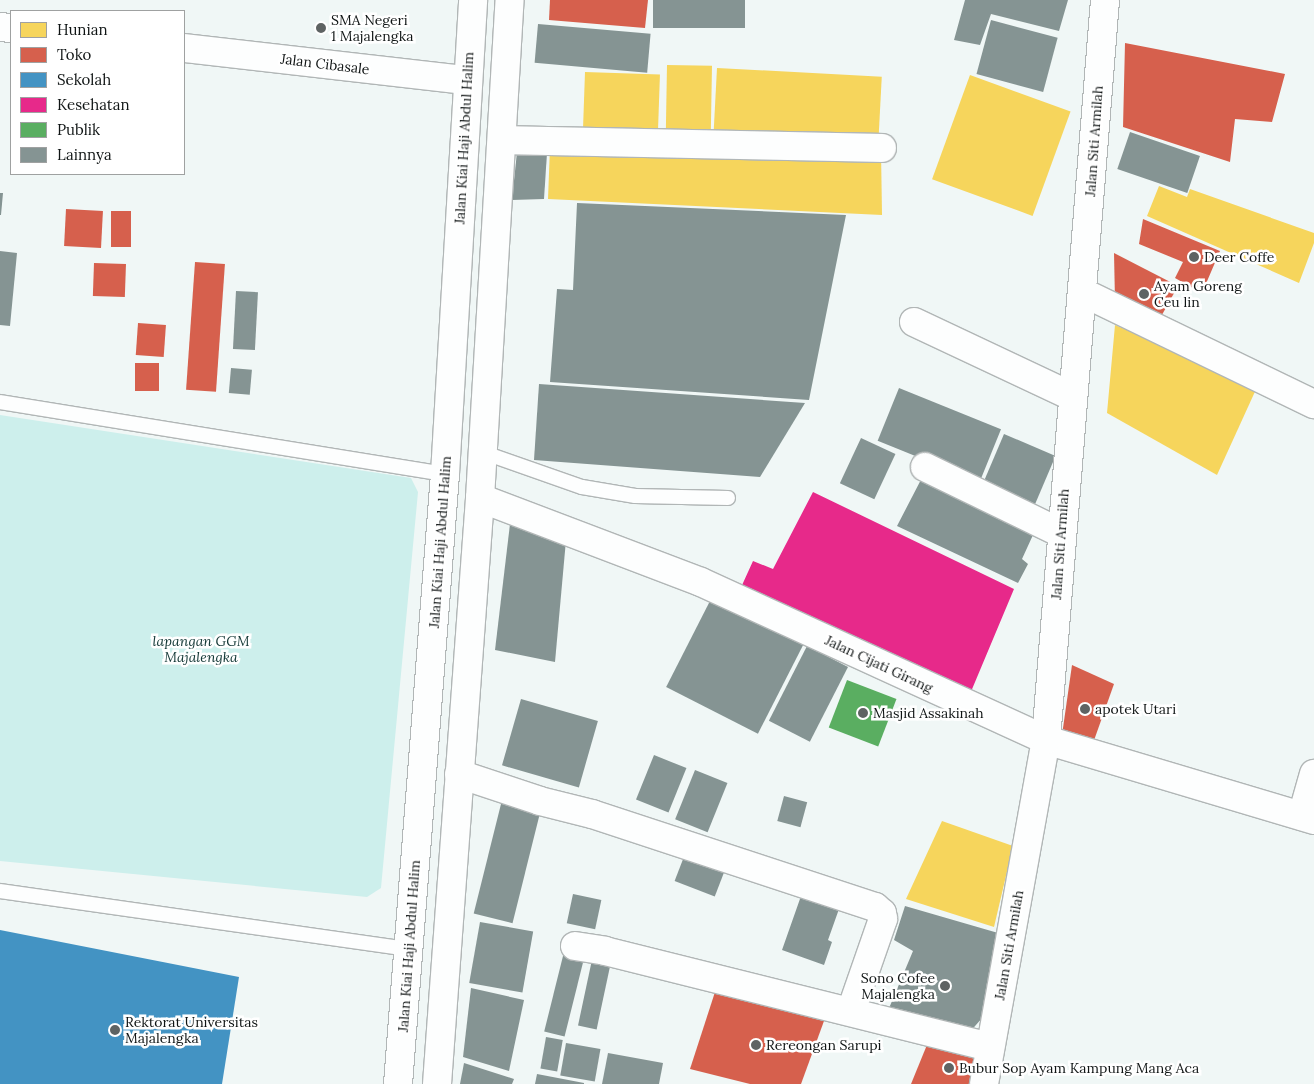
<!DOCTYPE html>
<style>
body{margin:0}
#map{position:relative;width:1314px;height:1084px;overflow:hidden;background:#f0f7f6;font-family:Lora,serif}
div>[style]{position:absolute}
.green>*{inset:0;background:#cdefec}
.homes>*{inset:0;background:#f6d55c;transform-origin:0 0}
.shops>*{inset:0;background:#d6604d;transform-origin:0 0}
.schools>*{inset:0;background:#4393c3}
.health>*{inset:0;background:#e7298a}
.public>*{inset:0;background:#5aae61;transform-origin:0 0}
.building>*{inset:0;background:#859493;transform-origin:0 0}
.roads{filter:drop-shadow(1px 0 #b1b6b6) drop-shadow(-1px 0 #b1b6b6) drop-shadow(0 1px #b1b6b6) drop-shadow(0 -1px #b1b6b6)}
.lane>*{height:14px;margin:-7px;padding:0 7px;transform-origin:7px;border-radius:7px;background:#fdfefe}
.street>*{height:28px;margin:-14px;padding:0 14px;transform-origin:14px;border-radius:14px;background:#fdfefe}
.secondary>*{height:28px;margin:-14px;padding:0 14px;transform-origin:14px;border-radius:14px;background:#fdfefe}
.primary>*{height:28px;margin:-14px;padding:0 14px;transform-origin:14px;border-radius:14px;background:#fdfefe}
.dots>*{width:14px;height:14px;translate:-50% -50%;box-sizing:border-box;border:2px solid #fff;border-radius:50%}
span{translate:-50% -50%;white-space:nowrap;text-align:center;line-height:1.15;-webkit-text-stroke:5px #fff;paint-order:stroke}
.poi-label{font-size:14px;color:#0f1414}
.left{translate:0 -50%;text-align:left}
.right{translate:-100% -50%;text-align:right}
.street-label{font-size:14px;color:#0f1414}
.park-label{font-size:14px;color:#123735;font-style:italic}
.legend{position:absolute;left:10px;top:10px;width:175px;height:165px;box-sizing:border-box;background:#fff;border:1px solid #9fa1a1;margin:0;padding:6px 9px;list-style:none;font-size:15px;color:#0f1414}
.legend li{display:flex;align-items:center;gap:10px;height:25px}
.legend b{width:25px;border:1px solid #9fa1a1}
</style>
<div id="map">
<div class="green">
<i style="clip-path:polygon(0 415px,411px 478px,418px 492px,381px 888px,367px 897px,0 861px)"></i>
</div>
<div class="homes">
<i style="left:667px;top:65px;width:45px;height:70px;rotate:1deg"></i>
<i style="left:717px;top:68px;width:165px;height:69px;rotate:3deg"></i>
<i style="left:585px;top:72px;width:75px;height:61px;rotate:2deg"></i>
<i style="left:970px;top:75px;width:107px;height:111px;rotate:20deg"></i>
<i style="clip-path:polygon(550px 147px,881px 150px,882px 215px,548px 199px)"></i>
<i style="clip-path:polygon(1159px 186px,1187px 197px,1190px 189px,1314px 233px,1314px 243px,1299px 283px,1147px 216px)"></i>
<i style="clip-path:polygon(1115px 325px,1258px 385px,1217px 475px,1107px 413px)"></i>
<i style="clip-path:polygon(942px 821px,1013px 846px,994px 927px,906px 899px)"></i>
</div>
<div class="shops">
<i style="clip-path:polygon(550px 0,648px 0,645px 28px,549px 20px)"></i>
<i style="clip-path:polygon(1125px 43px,1285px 74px,1272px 122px,1235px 119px,1230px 162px,1123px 127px)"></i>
<i style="left:66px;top:209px;width:37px;height:37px;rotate:3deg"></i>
<i style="left:111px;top:211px;width:20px;height:36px"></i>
<i style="clip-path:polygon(1143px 219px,1220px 251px,1202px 293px,1175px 278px,1183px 262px,1139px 244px)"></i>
<i style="clip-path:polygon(1114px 253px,1178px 286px,1158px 322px,1115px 301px)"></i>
<i style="left:195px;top:262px;width:30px;height:128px;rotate:4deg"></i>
<i style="left:94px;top:263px;width:32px;height:33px;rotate:2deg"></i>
<i style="left:138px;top:323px;width:28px;height:32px;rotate:4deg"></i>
<i style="left:135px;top:363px;width:24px;height:28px"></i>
<i style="clip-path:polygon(1072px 665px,1114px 684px,1092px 746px,1062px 735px)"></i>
<i style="clip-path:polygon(715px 992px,824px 1021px,801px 1084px,750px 1084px,690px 1069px)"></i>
<i style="clip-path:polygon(931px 1035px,986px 1051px,974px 1084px,911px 1084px)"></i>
</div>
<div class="schools">
<i style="clip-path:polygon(0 930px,239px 977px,222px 1084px,0 1084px)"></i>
</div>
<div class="health">
<i style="clip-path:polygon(813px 492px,1014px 589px,970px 694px,738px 594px,753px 561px,773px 569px)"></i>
</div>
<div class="public">
<i style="left:847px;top:680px;width:53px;height:51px;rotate:21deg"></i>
</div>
<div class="building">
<i style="left:653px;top:0;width:92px;height:28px"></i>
<i style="clip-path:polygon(965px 0,1068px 0,1059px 31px,991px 14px,980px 45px,954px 40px)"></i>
<i style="left:991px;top:20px;width:69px;height:56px;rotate:15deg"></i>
<i style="left:538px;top:24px;width:113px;height:39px;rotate:5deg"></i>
<i style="left:1130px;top:132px;width:74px;height:39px;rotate:19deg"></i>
<i style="clip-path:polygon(517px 152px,547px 153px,544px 199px,512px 200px)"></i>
<i style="clip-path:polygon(0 193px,3px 193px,1px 215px,0 215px)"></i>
<i style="clip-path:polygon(577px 203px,846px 215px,809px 400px,550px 382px,557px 289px,573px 290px)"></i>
<i style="clip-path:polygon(0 251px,17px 253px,10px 326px,0 325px)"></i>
<i style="left:236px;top:291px;width:22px;height:58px;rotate:3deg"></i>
<i style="left:231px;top:368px;width:21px;height:25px;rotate:5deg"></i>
<i style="clip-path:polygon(539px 384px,805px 403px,760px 477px,534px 460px)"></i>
<i style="left:899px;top:388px;width:110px;height:57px;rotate:22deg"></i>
<i style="left:1004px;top:434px;width:56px;height:59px;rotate:23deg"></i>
<i style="left:861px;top:438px;width:38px;height:50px;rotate:25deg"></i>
<i style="clip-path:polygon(926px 470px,1038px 524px,1022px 559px,1028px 564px,1018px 583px,897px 526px)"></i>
<i style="clip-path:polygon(510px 524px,566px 540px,555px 662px,495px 650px)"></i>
<i style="left:712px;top:597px;width:103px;height:101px;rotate:27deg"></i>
<i style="left:807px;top:646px;width:46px;height:84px;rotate:27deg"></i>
<i style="left:521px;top:699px;width:80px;height:69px;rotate:16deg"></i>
<i style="left:654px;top:755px;width:35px;height:48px;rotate:22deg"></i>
<i style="left:695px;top:770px;width:35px;height:53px;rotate:22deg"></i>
<i style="left:784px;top:796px;width:24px;height:26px;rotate:15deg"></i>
<i style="left:502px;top:800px;width:40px;height:117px;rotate:14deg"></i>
<i style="left:685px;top:854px;width:43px;height:29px;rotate:21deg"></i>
<i style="left:573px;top:894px;width:29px;height:30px;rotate:12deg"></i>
<i style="clip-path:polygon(801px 896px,839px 909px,828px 940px,832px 942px,824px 965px,782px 950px)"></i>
<i style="clip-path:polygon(905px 906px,1005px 935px,983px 1017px,968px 1034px,887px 1013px,913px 951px,894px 940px)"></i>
<i style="left:480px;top:922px;width:54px;height:62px;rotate:10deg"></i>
<i style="left:565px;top:948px;width:21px;height:86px;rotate:14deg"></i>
<i style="left:593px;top:955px;width:19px;height:72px;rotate:12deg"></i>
<i style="clip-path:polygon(471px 988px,524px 1000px,509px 1071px,463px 1057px)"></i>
<i style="left:546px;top:1037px;width:17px;height:32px;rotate:10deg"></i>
<i style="left:566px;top:1043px;width:35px;height:33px;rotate:10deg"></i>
<i style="clip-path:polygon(608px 1053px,663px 1063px,659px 1084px,602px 1084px)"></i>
<i style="clip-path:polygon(464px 1063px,514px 1079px,512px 1084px,460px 1084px)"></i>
<i style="clip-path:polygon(537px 1074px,584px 1083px,584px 1084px,535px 1084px)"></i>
</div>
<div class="roads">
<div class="lane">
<i style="left:0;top:402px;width:451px;rotate:9.2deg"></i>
<i style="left:482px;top:452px;width:106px;rotate:19.3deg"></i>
<i style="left:582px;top:487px;width:54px;rotate:9.6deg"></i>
<i style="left:635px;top:496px;width:93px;rotate:1.2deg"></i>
<i style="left:0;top:891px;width:413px;rotate:8.1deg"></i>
</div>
<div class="street">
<i style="left:0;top:27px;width:11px;rotate:5deg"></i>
<i style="left:184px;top:48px;width:285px;rotate:6.5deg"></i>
<i style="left:502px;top:140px;width:380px;rotate:1.2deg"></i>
<i style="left:1082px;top:292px;width:258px;rotate:25.8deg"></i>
<i style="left:914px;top:322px;width:174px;rotate:25.2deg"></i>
<i style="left:925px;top:467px;width:151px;rotate:25.9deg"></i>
<i style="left:480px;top:498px;width:236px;rotate:20.8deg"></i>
<i style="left:701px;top:582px;width:379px;rotate:24.6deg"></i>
<i style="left:1046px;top:740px;width:280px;rotate:16.6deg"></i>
<i style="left:459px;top:774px;width:85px;rotate:18.4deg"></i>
<i style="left:540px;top:801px;width:54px;rotate:14deg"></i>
<i style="left:592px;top:814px;width:298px;rotate:18.2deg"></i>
<i style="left:875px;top:907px;width:9px;rotate:41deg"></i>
<i style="left:882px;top:913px;width:6px;rotate:81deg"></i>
<i style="left:883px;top:919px;width:97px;rotate:109.2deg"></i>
<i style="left:1302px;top:816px;width:44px;rotate:-74.1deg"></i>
<i style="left:575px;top:946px;width:30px;rotate:9deg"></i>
<i style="left:605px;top:951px;width:397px;rotate:14deg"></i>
</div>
<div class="secondary">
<i style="left:984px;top:1084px;width:350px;rotate:-79.8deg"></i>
<i style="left:1046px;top:740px;width:742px;rotate:-85.44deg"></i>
</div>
<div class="primary">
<i style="left:398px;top:1084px;width:612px;rotate:-85.59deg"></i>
<i style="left:445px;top:474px;width:475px;rotate:-86.6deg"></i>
<i style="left:437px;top:1084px;width:588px;rotate:-85.8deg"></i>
<i style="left:480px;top:498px;width:499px;rotate:-86.6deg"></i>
</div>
</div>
<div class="dots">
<i style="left:321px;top:28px;background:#5e6363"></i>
<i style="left:1194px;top:257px;background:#5e6363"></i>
<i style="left:1144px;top:294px;background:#5e6363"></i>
<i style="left:1085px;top:709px;background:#5e6363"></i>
<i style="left:863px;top:713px;background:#5e6363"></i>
<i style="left:945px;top:986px;background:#5e6363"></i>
<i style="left:115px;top:1030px;background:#5e6363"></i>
<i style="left:756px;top:1045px;background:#5e6363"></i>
<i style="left:949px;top:1068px;background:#5e6363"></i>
</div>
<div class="poi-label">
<span class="left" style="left:331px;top:28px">SMA Negeri<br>1 Majalengka</span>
<span class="left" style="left:1204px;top:257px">Deer Coffe</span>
<span class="left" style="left:1154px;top:294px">Ayam Goreng<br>Ceu lin</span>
<span class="left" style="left:1095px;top:709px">apotek Utari</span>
<span class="left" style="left:873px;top:713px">Masjid Assakinah</span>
<span class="right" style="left:935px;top:986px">Sono Cofee<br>Majalengka</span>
<span class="left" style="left:125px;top:1030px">Rektorat Universitas<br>Majalengka</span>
<span class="left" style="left:766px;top:1045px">Rereongan Sarupi</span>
<span class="left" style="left:959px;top:1068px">Bubur Sop Ayam Kampung Mang Aca</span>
</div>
<div class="street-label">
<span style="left:325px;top:64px;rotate:7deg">Jalan Cibasale</span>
<span style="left:464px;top:138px;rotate:-87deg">Jalan Kiai Haji Abdul Halim</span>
<span style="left:1094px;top:141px;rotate:-86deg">Jalan Siti Armilah</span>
<span style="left:440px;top:542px;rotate:-86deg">Jalan Kiai Haji Abdul Halim</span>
<span style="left:1060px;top:544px;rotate:-86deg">Jalan Siti Armilah</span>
<span style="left:879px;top:664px;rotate:25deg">Jalan Cijati Girang</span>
<span style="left:1009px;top:945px;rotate:-80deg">Jalan Siti Armilah</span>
<span style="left:409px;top:946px;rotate:-86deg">Jalan Kiai Haji Abdul Halim</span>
</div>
<div class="park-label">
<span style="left:201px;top:649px">lapangan GGM<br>Majalengka</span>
</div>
<ul class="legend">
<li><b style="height:14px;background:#f6d55c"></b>Hunian</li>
<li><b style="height:14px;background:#d6604d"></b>Toko</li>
<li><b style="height:14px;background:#4393c3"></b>Sekolah</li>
<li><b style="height:14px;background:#e7298a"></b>Kesehatan</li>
<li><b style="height:14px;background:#5aae61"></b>Publik</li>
<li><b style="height:14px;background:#859493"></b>Lainnya</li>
</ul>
</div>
